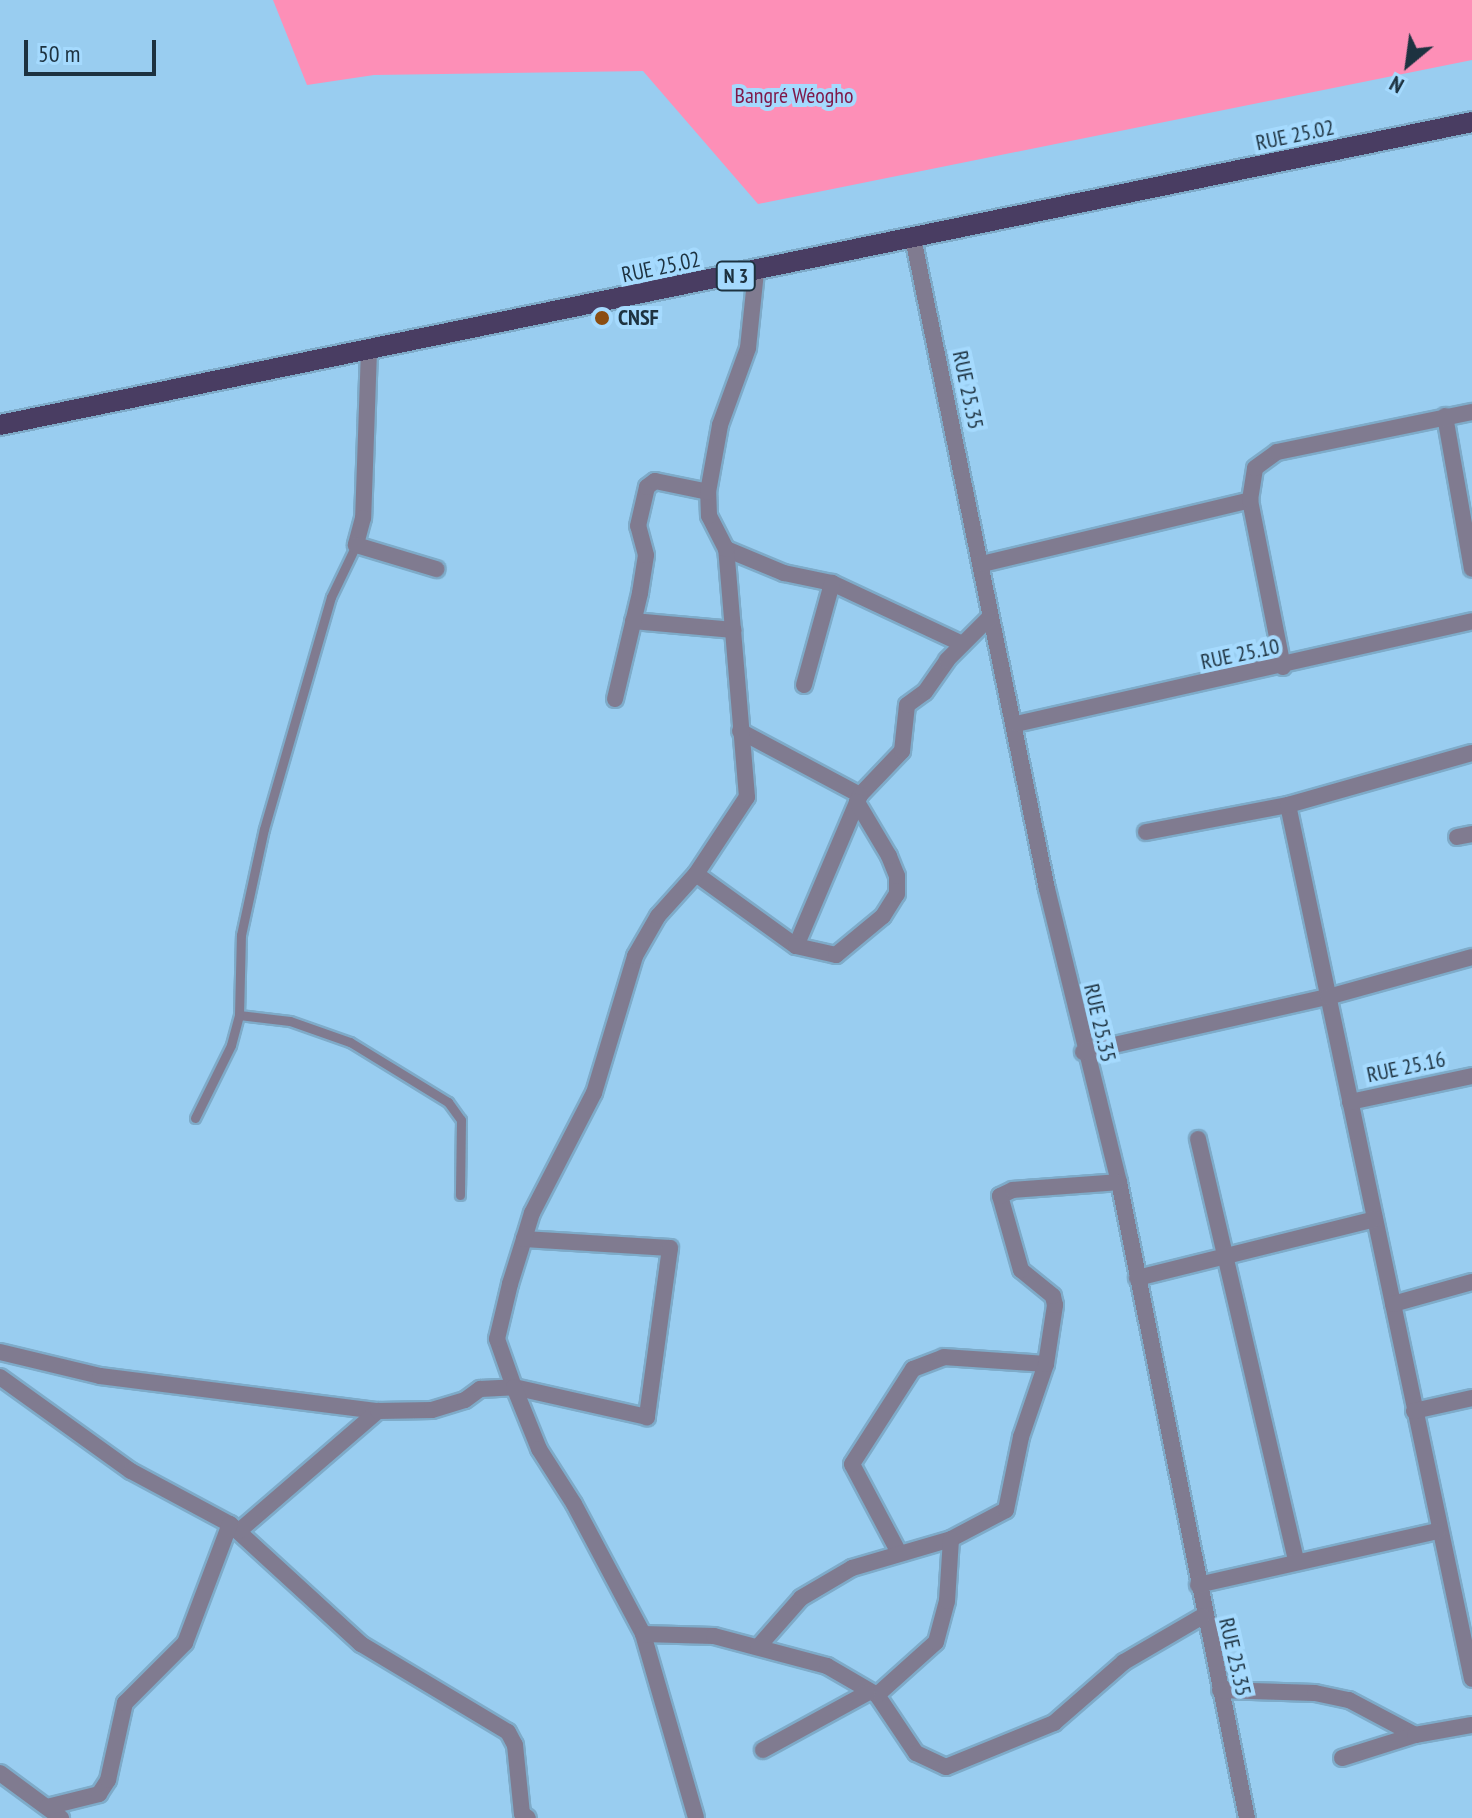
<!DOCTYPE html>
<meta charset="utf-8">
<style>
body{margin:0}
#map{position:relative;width:1472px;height:1818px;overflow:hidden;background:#99cdf0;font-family:"PT Sans Narrow",sans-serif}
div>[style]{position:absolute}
.green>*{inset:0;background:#fd8fb7}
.roads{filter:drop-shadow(2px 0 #7eabc9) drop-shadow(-2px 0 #7eabc9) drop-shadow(0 2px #7eabc9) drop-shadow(0 -2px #7eabc9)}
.service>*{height:9px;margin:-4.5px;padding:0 4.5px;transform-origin:4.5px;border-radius:4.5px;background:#807b90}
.minor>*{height:16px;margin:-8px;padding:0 8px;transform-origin:8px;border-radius:8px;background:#807b90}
.primary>*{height:20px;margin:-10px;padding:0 10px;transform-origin:10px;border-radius:10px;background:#493d62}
.dots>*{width:22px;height:22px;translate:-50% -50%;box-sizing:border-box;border:4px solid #a5dafe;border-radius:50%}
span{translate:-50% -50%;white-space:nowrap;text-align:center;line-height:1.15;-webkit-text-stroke:8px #a5dafe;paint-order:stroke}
.shield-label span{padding:2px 6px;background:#a5dafe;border:2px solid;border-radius:6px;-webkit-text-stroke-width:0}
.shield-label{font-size:20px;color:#1d3240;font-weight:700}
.park-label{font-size:22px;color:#7f1849}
.street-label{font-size:22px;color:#1d3240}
.poi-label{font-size:22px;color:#1d3240;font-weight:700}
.left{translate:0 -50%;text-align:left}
.north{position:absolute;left:1368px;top:24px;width:80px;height:80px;-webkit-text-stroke:6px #a5dafe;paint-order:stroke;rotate:209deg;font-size:22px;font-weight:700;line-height:32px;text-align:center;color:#1d3240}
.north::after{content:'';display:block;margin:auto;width:28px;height:36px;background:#1d3240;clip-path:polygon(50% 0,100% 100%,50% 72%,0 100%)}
.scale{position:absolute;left:24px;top:40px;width:132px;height:36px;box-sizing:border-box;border:4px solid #1d3240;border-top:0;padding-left:10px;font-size:24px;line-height:28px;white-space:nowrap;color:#1d3240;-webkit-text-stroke:6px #a5dafe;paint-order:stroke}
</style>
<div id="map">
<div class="green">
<i style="clip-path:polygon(273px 0,1472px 0,1472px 60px,758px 204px,643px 71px,374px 75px,307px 85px)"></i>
</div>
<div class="roads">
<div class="service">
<i style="left:239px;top:1015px;width:51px;rotate:6.7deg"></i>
<i style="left:290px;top:1021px;width:64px;rotate:19.3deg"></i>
<i style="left:350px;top:1042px;width:115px;rotate:31.5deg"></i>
<i style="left:448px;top:1102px;width:22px;rotate:54deg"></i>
<i style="left:461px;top:1120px;width:75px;rotate:90.8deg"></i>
<i style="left:195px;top:1118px;width:81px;rotate:-63.7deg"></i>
<i style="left:231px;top:1045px;width:31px;rotate:-75deg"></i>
<i style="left:239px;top:1015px;width:80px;rotate:-88.6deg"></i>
<i style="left:241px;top:935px;width:108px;rotate:-77.8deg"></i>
<i style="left:264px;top:829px;width:241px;rotate:-73.9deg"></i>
<i style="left:331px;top:597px;width:58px;rotate:-64.3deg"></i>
</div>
<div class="minor">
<i style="left:913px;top:238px;width:665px;rotate:78.37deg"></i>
<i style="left:1047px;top:889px;width:302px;rotate:76.2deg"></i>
<i style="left:1119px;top:1182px;width:649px;rotate:78.62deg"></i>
<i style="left:369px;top:350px;width:168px;rotate:92deg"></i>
<i style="left:363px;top:518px;width:28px;rotate:105deg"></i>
<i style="left:356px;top:545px;width:84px;rotate:16.7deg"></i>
<i style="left:1445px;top:416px;width:155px;rotate:80deg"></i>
<i style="left:726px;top:549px;width:63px;rotate:22.5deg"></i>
<i style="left:784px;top:573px;width:49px;rotate:11.8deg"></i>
<i style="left:832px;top:583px;width:144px;rotate:25.1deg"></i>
<i style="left:982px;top:564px;width:276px;rotate:-13.4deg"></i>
<i style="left:633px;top:621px;width:101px;rotate:5.1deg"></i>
<i style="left:1283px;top:667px;width:170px;rotate:-101.2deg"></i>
<i style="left:1250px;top:500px;width:32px;rotate:-81deg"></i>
<i style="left:1255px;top:468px;width:27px;rotate:-36deg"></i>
<i style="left:1277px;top:452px;width:199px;rotate:-11.6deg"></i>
<i style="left:804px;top:685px;width:106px;rotate:-74.6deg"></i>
<i style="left:615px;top:699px;width:109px;rotate:-76.7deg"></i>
<i style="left:640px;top:593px;width:38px;rotate:-81deg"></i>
<i style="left:646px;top:555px;width:30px;rotate:-105deg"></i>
<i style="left:638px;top:526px;width:40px;rotate:-77deg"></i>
<i style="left:647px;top:487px;width:10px;rotate:-37deg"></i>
<i style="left:655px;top:481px;width:54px;rotate:11.7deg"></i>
<i style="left:1016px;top:724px;width:467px;rotate:-12.7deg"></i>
<i style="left:740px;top:731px;width:136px;rotate:28.1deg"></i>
<i style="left:860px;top:795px;width:61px;rotate:-46.3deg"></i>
<i style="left:902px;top:751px;width:46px;rotate:-83.8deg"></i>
<i style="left:907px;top:705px;width:22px;rotate:-36deg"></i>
<i style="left:925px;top:692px;width:39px;rotate:-55deg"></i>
<i style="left:947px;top:660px;width:59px;rotate:-45deg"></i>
<i style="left:1288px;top:805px;width:893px;rotate:78.11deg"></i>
<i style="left:1146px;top:832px;width:145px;rotate:-10.8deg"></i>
<i style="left:1288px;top:805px;width:191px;rotate:-15.8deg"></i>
<i style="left:1457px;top:837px;width:15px;rotate:-11deg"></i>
<i style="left:696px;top:874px;width:123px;rotate:35.8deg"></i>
<i style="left:796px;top:946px;width:164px;rotate:-67deg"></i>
<i style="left:796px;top:946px;width:41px;rotate:12.7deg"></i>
<i style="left:836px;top:955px;width:61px;rotate:-39.7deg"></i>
<i style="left:883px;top:916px;width:26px;rotate:-58deg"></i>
<i style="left:897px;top:894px;width:18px;rotate:-90deg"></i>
<i style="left:897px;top:876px;width:22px;rotate:-112deg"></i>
<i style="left:889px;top:856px;width:63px;rotate:-120.7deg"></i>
<i style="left:1083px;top:1052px;width:251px;rotate:-12.7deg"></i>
<i style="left:1328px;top:997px;width:149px;rotate:-15.5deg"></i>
<i style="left:1350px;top:1102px;width:125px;rotate:-12deg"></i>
<i style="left:1198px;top:1139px;width:433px;rotate:76.9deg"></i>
<i style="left:524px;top:1239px;width:146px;rotate:3.5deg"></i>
<i style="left:670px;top:1248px;width:171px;rotate:97.8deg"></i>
<i style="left:647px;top:1417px;width:136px;rotate:-167.3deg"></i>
<i style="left:514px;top:1387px;width:51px;rotate:-109.5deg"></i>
<i style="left:497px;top:1339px;width:57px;rotate:-76.7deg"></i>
<i style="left:510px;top:1284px;width:47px;rotate:-72.7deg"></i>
<i style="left:524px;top:1239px;width:27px;rotate:-73deg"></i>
<i style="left:532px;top:1213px;width:135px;rotate:-62.7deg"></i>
<i style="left:594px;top:1093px;width:143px;rotate:-73.3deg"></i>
<i style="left:635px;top:956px;width:46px;rotate:-60.1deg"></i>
<i style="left:658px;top:916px;width:57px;rotate:-47.9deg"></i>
<i style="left:696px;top:874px;width:92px;rotate:-56.5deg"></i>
<i style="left:747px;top:797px;width:249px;rotate:-94.8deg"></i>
<i style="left:726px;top:549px;width:37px;rotate:-117deg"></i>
<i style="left:709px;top:516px;width:24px;rotate:-92deg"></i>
<i style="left:708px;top:492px;width:68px;rotate:-79.8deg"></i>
<i style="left:720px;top:425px;width:82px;rotate:-70deg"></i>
<i style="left:748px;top:348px;width:76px;rotate:-84deg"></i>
<i style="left:1137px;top:1278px;width:245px;rotate:-13.9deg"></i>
<i style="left:1393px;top:1304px;width:82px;rotate:-15.6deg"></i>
<i style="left:0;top:1352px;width:103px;rotate:13.5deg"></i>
<i style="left:100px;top:1376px;width:280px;rotate:7.2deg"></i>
<i style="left:0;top:1377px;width:161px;rotate:35.7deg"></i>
<i style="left:131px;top:1471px;width:112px;rotate:28.2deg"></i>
<i style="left:230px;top:1524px;width:178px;rotate:42.5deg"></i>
<i style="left:361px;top:1644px;width:171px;rotate:30.9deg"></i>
<i style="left:508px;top:1732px;width:15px;rotate:62deg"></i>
<i style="left:515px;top:1745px;width:69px;rotate:84.2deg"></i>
<i style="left:522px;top:1814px;width:7px;rotate:34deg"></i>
<i style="left:1414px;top:1411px;width:59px;rotate:-12.6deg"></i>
<i style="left:239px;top:1531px;width:184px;rotate:-40.8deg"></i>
<i style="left:378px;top:1411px;width:54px;rotate:-1.1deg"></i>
<i style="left:432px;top:1410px;width:34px;rotate:-17deg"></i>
<i style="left:465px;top:1400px;width:19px;rotate:-36deg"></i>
<i style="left:480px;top:1389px;width:34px;rotate:-3deg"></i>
<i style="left:514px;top:1387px;width:67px;rotate:68deg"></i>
<i style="left:539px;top:1449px;width:65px;rotate:57.5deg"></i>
<i style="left:574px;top:1504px;width:147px;rotate:62deg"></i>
<i style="left:643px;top:1634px;width:191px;rotate:73.9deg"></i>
<i style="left:898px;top:1551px;width:98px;rotate:-117.9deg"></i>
<i style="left:852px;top:1464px;width:113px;rotate:-57.3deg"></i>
<i style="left:913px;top:1369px;width:33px;rotate:-21deg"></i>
<i style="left:944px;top:1357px;width:102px;rotate:3.9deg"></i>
<i style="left:1198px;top:1585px;width:246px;rotate:-12.7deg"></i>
<i style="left:643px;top:1634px;width:71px;rotate:1.6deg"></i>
<i style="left:714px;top:1636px;width:117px;rotate:14.9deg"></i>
<i style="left:827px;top:1666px;width:58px;rotate:30.1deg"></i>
<i style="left:877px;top:1695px;width:70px;rotate:56.1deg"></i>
<i style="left:916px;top:1753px;width:33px;rotate:25deg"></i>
<i style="left:946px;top:1767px;width:117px;rotate:-22.2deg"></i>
<i style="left:1054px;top:1723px;width:93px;rotate:-41.1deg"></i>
<i style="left:1124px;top:1662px;width:91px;rotate:-30.2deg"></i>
<i style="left:758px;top:1647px;width:65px;rotate:-48.7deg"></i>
<i style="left:801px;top:1598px;width:59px;rotate:-30.5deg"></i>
<i style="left:852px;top:1568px;width:103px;rotate:-16.3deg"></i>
<i style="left:951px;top:1539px;width:62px;rotate:-27.8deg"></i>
<i style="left:1006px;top:1510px;width:75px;rotate:-78.4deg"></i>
<i style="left:1021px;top:1437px;width:77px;rotate:-71.1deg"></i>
<i style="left:1046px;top:1364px;width:60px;rotate:-81.3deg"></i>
<i style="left:1055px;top:1305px;width:9px;rotate:-103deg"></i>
<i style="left:1053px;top:1296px;width:41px;rotate:-140.9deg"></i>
<i style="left:1021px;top:1270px;width:77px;rotate:-105.8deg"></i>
<i style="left:1000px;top:1196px;width:14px;rotate:-25deg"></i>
<i style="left:1013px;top:1190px;width:106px;rotate:-4.3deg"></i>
<i style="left:1220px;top:1690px;width:95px;rotate:1.8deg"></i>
<i style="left:1315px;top:1693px;width:35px;rotate:12deg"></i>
<i style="left:1349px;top:1700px;width:75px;rotate:27.9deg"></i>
<i style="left:877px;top:1695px;width:79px;rotate:-41.9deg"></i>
<i style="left:936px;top:1642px;width:42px;rotate:-75deg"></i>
<i style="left:947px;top:1601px;width:62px;rotate:-86.3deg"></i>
<i style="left:763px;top:1750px;width:119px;rotate:-28.7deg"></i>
<i style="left:1342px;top:1758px;width:77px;rotate:-17.5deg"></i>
<i style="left:1415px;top:1735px;width:58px;rotate:-10deg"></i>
<i style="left:0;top:1773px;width:76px;rotate:36.4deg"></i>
<i style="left:47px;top:1807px;width:54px;rotate:-14deg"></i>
<i style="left:99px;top:1794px;width:17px;rotate:-57deg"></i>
<i style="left:108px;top:1780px;width:79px;rotate:-77.6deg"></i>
<i style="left:125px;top:1703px;width:85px;rotate:-45deg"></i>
<i style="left:185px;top:1643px;width:127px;rotate:-69.3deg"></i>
</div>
<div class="primary">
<i style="left:0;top:425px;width:1503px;rotate:-11.63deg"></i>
</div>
</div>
<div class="dots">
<i style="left:602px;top:318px;background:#8b4d11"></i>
</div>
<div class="shield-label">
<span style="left:736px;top:276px">N 3</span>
</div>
<div class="park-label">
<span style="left:794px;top:96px">Bangré Wéogho</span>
</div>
<div class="street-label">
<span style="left:1295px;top:135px;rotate:-12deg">RUE 25.02</span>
<span style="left:661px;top:267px;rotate:-12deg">RUE 25.02</span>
<span style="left:968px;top:390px;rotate:78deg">RUE 25.35</span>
<span style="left:1240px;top:654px;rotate:-12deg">RUE 25.10</span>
<span style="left:1100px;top:1023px;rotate:77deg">RUE 25.35</span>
<span style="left:1406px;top:1067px;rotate:-12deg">RUE 25.16</span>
<span style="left:1235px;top:1657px;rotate:77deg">RUE 25.35</span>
</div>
<div class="poi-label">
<span class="left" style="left:618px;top:318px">CNSF</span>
</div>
<div class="north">N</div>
<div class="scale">50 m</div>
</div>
